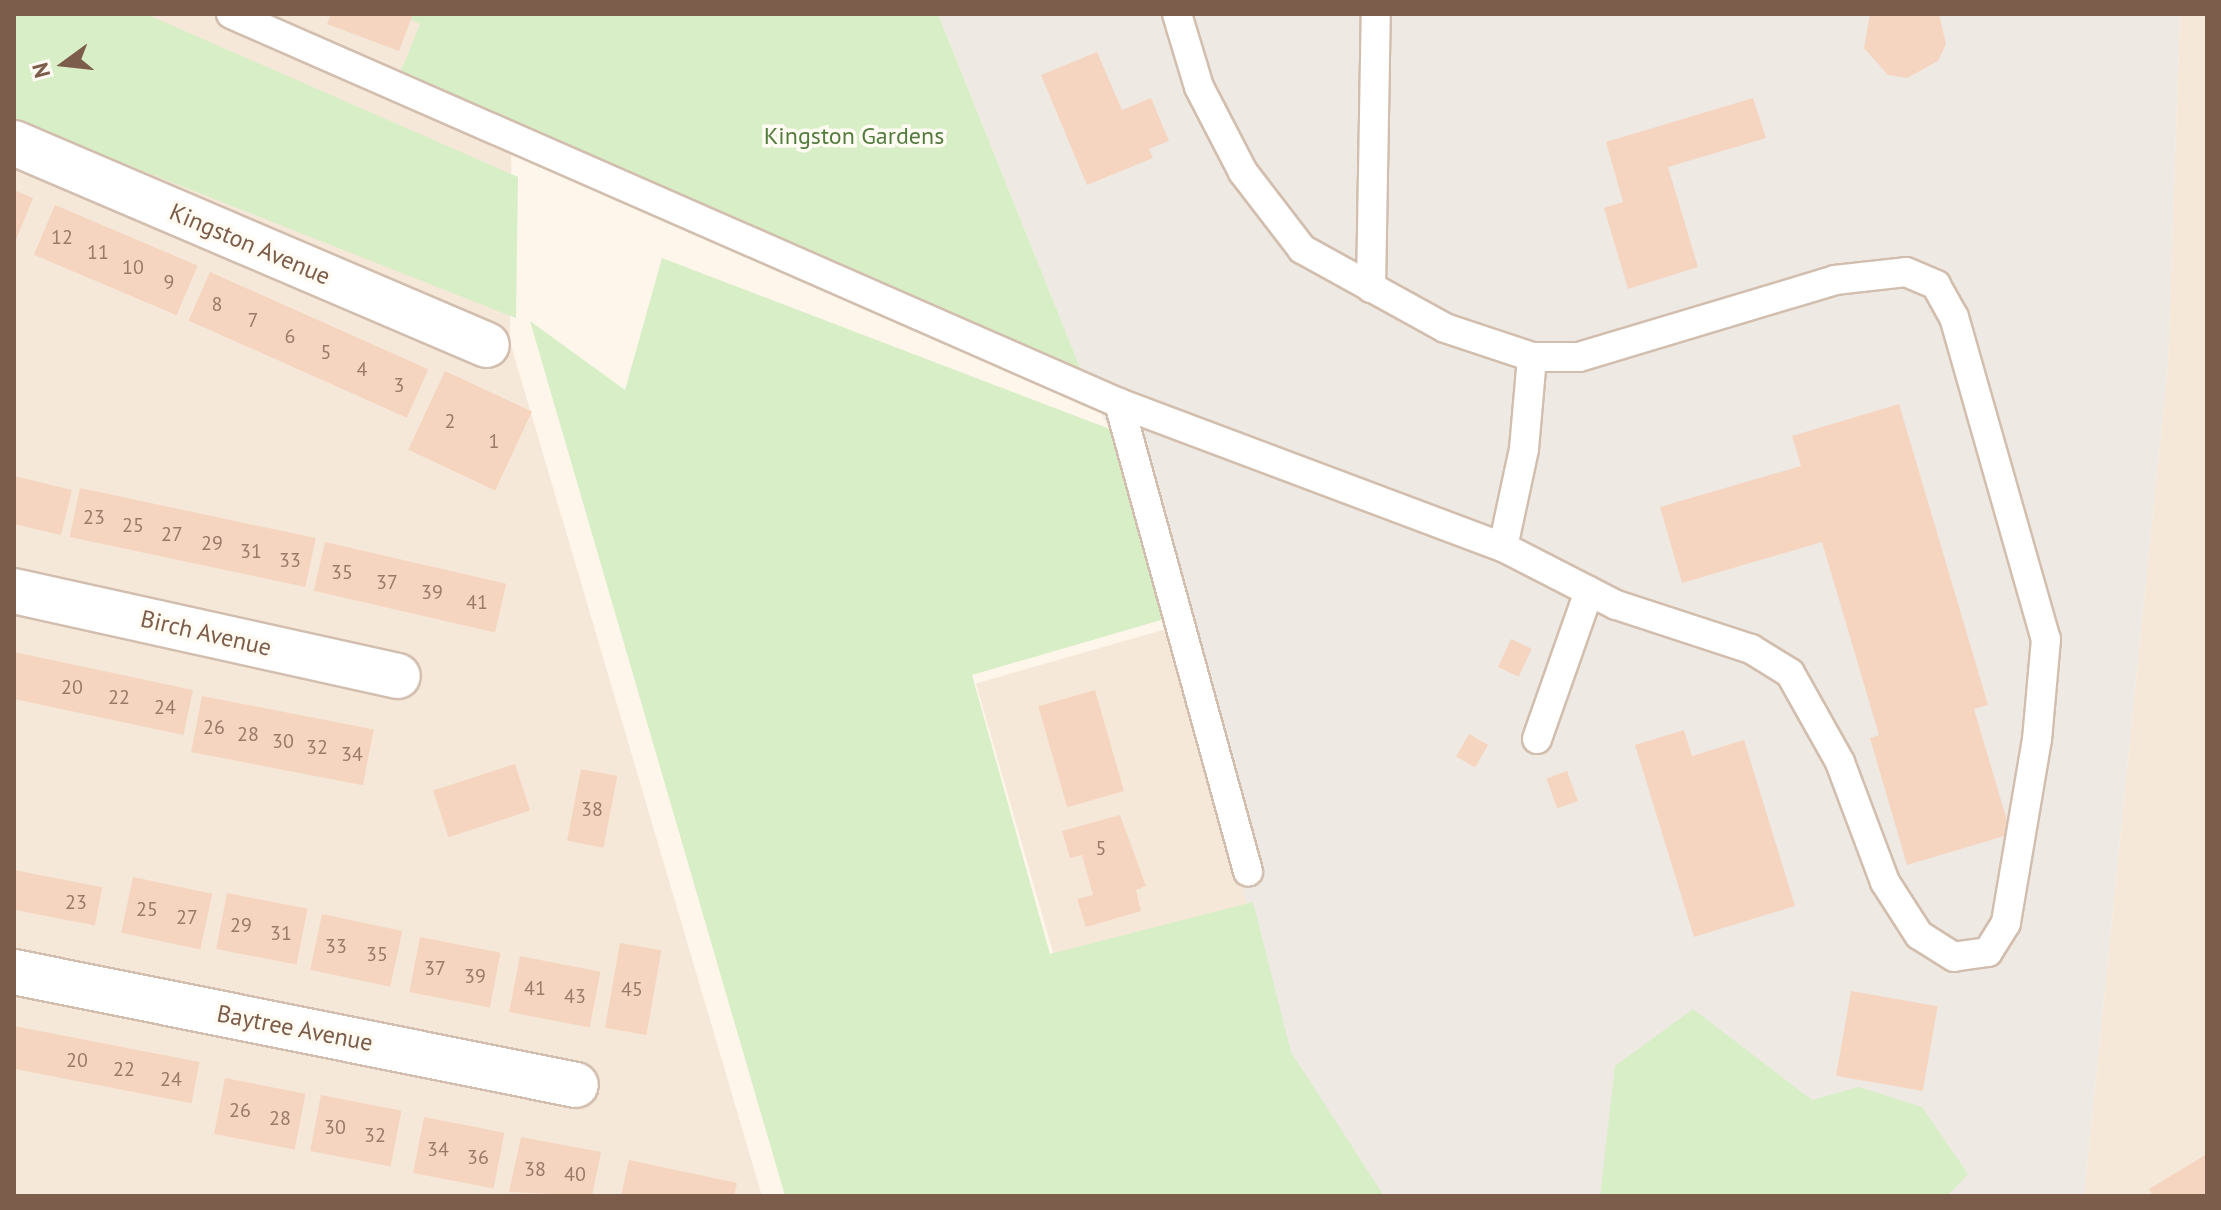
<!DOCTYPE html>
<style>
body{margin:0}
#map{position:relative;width:2221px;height:1210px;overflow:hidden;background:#fef6ea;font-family:"PT Sans",sans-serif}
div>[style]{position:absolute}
.residential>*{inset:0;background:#f6e8d8;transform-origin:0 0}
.industrial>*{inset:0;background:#efe9e3}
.green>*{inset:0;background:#d7eec7}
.building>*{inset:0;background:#f5d5c0;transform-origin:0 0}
.roads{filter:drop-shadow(2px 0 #d2beae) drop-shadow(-2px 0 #d2beae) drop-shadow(0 2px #d2beae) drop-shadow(0 -2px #d2beae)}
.service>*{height:28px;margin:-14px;padding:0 14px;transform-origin:14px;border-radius:14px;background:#fff}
.minor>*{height:44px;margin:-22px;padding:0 22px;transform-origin:22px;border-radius:22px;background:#fff}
span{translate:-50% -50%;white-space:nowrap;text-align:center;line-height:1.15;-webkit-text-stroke:7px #fffaf2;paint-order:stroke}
.number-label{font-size:20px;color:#9a7a68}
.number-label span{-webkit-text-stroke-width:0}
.park-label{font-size:24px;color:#517c3e}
.street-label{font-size:24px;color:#7c5c4a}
.frame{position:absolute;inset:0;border:16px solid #7c5c4a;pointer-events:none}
.north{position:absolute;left:24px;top:24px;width:80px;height:80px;-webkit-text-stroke:6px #fffaf2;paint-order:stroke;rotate:255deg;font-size:22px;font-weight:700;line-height:32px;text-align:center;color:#7c5c4a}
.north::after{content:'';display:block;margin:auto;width:28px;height:36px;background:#7c5c4a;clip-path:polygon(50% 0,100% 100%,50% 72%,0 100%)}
</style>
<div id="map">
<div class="residential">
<i style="clip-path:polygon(14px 14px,418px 14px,512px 63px,510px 342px,762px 1196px,14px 1196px)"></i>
<i style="clip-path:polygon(2180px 14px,2207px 14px,2207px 1196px,2084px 1196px,2168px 365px)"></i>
<i style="left:1173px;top:627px;width:293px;height:205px;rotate:74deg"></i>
</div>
<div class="industrial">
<i style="clip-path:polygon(938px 14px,2180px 14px,2168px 365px,2084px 1196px,1327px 1196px,1127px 467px,1081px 370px)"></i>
</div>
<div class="green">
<i style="clip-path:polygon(14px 14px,146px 14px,518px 177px,516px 318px,14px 120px)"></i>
<i style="clip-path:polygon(398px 14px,938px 14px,1081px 370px,401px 71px,420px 24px)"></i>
<i style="clip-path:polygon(662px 258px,1115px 431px,1168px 618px,972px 675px,1050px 954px,1253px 902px,1291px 1052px,1384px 1196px,785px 1196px,530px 321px,625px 390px)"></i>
<i style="clip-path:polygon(1693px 1009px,1812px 1100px,1859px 1087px,1922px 1107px,1968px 1174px,1947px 1196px,1600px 1196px,1615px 1066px)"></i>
</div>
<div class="building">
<i style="clip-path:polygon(331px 14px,413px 14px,399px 51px,327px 24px)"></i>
<i style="clip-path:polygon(1870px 14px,1939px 14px,1946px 44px,1938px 61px,1907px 78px,1888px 75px,1864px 48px)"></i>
<i style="clip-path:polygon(1097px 52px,1122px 110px,1151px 98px,1169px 141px,1149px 149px,1153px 158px,1087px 185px,1041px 75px)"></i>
<i style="clip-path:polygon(1753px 98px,1766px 138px,1668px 167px,1698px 267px,1628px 289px,1604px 208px,1623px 202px,1606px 142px)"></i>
<i style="clip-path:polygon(14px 190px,33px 198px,14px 245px)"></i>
<i style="left:55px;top:205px;width:155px;height:54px;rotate:23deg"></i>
<i style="left:210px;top:272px;width:239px;height:53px;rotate:24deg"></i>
<i style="left:445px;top:371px;width:96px;height:87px;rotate:25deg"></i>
<i style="clip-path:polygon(1899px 404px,1988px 705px,1974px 709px,2011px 834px,1907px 865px,1870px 738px,1879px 735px,1822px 542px,1682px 583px,1660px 507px,1801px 466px,1792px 436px)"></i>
<i style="clip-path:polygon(14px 476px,72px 490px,61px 535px,14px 524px)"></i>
<i style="left:80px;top:488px;width:241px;height:50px;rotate:12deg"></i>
<i style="left:325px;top:542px;width:186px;height:50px;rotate:13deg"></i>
<i style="left:1511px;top:639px;width:23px;height:31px;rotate:25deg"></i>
<i style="left:14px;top:652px;width:183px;height:46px;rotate:12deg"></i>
<i style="left:1095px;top:690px;width:105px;height:59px;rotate:74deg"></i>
<i style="left:202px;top:696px;width:175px;height:57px;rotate:11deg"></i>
<i style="clip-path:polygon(1684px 730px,1692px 756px,1744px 740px,1795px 906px,1694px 937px,1635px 745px)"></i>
<i style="left:1469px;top:734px;width:22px;height:26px;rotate:30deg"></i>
<i style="left:515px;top:764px;width:49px;height:86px;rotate:72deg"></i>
<i style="left:581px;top:769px;width:37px;height:73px;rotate:11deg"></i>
<i style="left:1567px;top:771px;width:32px;height:22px;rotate:70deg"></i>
<i style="clip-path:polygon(1120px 815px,1146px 886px,1136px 890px,1141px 911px,1086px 927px,1077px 899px,1093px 895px,1082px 855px,1070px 858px,1062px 831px)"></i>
<i style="left:14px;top:870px;width:90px;height:39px;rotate:11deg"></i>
<i style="left:133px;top:877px;width:81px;height:57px;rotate:12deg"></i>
<i style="left:227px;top:893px;width:82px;height:57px;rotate:11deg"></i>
<i style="left:322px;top:914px;width:82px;height:57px;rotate:12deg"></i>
<i style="left:420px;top:937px;width:82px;height:56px;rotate:11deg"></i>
<i style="left:620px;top:943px;width:42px;height:86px;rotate:10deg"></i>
<i style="left:520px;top:956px;width:82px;height:57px;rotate:11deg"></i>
<i style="left:1851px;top:991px;width:88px;height:86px;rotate:10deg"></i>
<i style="left:14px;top:1026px;width:189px;height:42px;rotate:11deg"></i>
<i style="left:225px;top:1078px;width:82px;height:57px;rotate:11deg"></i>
<i style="left:321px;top:1095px;width:82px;height:57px;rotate:11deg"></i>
<i style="left:424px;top:1117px;width:82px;height:57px;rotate:11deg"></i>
<i style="clip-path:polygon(521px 1137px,601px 1152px,592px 1196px,509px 1192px)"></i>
<i style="clip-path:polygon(2207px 1154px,2207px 1196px,2153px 1196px,2149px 1189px)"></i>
<i style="clip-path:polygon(629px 1160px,737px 1183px,734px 1196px,621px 1196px)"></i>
</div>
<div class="roads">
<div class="service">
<i style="left:231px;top:14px;width:969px;rotate:23.66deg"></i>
<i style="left:1119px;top:403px;width:486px;rotate:74.6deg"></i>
<i style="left:1177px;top:14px;width:76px;rotate:73.2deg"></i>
<i style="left:1199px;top:87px;width:96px;rotate:62.6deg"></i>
<i style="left:1243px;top:172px;width:97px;rotate:52.5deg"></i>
<i style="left:1302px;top:249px;width:163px;rotate:28.9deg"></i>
<i style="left:1445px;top:328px;width:92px;rotate:18.4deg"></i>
<i style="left:1532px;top:357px;width:47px"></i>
<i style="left:1579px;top:357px;width:267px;rotate:-16.7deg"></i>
<i style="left:1835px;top:280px;width:71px;rotate:-6.4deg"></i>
<i style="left:1906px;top:272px;width:33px;rotate:23deg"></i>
<i style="left:1936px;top:285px;width:37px;rotate:61deg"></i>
<i style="left:1954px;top:317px;width:335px;rotate:74.1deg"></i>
<i style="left:2046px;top:639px;width:100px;rotate:95.1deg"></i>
<i style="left:2037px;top:739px;width:187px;rotate:99.6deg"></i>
<i style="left:2006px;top:923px;width:34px;rotate:122deg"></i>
<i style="left:1988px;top:952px;width:34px;rotate:172deg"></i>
<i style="left:1954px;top:957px;width:41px;rotate:-147.8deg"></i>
<i style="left:1919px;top:935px;width:63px;rotate:-122.7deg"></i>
<i style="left:1885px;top:882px;width:128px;rotate:-110.6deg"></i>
<i style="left:1840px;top:762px;width:102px;rotate:-119.3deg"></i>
<i style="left:1790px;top:673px;width:46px;rotate:-148.4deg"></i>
<i style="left:1751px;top:649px;width:142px;rotate:-161.9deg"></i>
<i style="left:1616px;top:605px;width:127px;rotate:-152.8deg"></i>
<i style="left:1503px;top:547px;width:100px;rotate:-77.9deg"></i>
<i style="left:1524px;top:449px;width:92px;rotate:-85deg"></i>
<i style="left:1371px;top:288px;width:274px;rotate:-89deg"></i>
<i style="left:1119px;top:403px;width:410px;rotate:20.6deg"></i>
<i style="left:1537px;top:739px;width:157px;rotate:-70.6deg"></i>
</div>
<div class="minor">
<i style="left:14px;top:143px;width:514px;rotate:23.13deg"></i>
<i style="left:14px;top:591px;width:393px;rotate:12.5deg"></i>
<i style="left:14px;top:972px;width:573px;rotate:11.37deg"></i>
</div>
</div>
<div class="number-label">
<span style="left:62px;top:237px">12</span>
<span style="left:98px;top:252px">11</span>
<span style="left:133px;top:267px">10</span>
<span style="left:169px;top:282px">9</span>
<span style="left:217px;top:304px">8</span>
<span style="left:253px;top:320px">7</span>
<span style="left:290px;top:336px">6</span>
<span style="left:326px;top:352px">5</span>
<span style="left:362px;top:369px">4</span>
<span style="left:399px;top:385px">3</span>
<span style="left:450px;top:421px">2</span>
<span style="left:494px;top:441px">1</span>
<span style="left:94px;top:517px">23</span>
<span style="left:133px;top:525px">25</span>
<span style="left:172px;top:534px">27</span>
<span style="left:212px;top:543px">29</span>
<span style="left:251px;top:551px">31</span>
<span style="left:290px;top:560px">33</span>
<span style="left:342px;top:572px">35</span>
<span style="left:387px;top:582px">37</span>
<span style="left:432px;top:592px">39</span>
<span style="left:477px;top:602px">41</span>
<span style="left:72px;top:687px">20</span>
<span style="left:119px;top:697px">22</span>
<span style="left:165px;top:707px">24</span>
<span style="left:214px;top:727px">26</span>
<span style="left:248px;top:734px">28</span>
<span style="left:283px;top:741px">30</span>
<span style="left:317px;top:747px">32</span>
<span style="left:352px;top:754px">34</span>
<span style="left:592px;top:809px">38</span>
<span style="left:1101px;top:848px">5</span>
<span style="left:76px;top:902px">23</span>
<span style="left:147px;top:909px">25</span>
<span style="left:187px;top:917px">27</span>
<span style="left:241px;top:925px">29</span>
<span style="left:281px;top:933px">31</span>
<span style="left:336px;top:946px">33</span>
<span style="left:377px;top:954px">35</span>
<span style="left:435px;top:968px">37</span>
<span style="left:475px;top:976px">39</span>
<span style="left:535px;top:988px">41</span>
<span style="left:632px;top:989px">45</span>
<span style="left:575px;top:996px">43</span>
<span style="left:77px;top:1060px">20</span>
<span style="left:124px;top:1069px">22</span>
<span style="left:171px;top:1079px">24</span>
<span style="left:240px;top:1110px">26</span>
<span style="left:280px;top:1118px">28</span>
<span style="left:335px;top:1127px">30</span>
<span style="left:375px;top:1135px">32</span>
<span style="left:438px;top:1149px">34</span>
<span style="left:478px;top:1157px">36</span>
<span style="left:535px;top:1169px">38</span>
<span style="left:575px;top:1174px">40</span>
</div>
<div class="park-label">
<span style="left:854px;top:136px">Kingston Gardens</span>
</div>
<div class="street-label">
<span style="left:250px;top:244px;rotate:23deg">Kingston Avenue</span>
<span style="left:206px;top:633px;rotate:13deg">Birch Avenue</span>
<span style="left:295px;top:1028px;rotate:11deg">Baytree Avenue</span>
</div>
<div class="frame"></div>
<div class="north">N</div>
</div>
